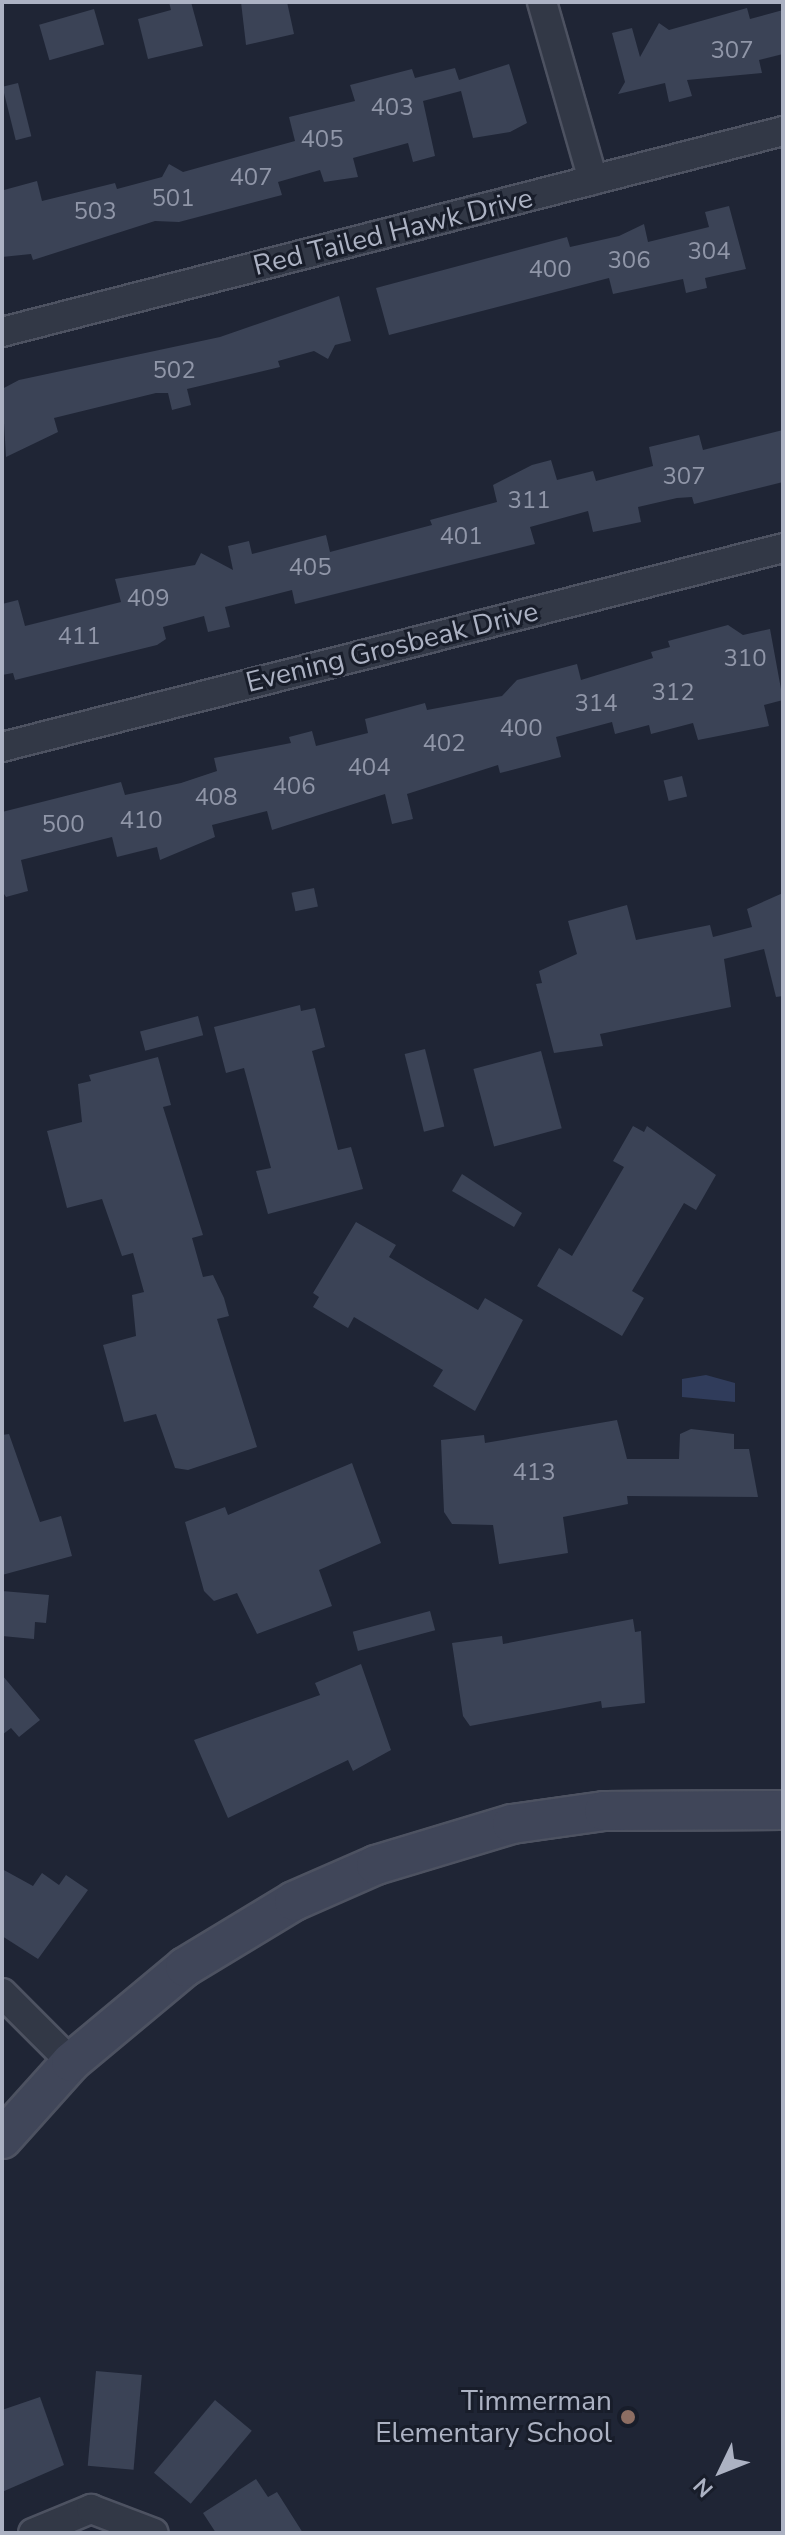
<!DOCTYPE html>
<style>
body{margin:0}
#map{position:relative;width:785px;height:2535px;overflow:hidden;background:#1f2535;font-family:"Nunito Sans",sans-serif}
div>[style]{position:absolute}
.water>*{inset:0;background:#303c5b}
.building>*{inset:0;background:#3b4356;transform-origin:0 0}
.roads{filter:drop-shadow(2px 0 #4d5261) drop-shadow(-2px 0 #4d5261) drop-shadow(0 2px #4d5261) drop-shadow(0 -2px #4d5261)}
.street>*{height:28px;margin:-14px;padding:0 14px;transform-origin:14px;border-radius:14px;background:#323846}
.secondary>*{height:38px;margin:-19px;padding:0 19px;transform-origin:19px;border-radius:19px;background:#404659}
.dots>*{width:22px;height:22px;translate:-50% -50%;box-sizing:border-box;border:4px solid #181d2a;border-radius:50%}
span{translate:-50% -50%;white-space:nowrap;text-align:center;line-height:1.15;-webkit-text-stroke:6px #181d2a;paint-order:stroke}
.number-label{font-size:24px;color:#9096a8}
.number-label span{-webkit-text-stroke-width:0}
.street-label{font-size:28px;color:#acb2c3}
.poi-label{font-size:28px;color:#acb2c3}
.right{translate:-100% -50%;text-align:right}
.frame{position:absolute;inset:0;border:4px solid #acb2c3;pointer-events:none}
.north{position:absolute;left:681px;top:2431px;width:80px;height:80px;-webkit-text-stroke:6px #181d2a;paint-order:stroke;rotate:227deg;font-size:22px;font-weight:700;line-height:32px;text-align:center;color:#acb2c3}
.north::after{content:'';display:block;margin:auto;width:28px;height:36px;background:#acb2c3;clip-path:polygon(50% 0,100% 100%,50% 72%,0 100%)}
</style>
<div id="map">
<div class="water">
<i style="clip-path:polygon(706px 1375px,735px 1383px,735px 1402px,682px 1397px,682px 1379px)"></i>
</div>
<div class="building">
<i style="clip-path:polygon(169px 2px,191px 2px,203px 46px,148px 59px,138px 19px,171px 10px)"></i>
<i style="clip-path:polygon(241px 2px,287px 2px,294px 34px,246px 45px)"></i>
<i style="clip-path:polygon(747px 8px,750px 19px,783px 10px,783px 54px,759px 60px,762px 73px,687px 80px,692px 96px,669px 102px,665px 83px,618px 94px,625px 82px,612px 33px,632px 28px,640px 57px,659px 23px,669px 30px)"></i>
<i style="left:94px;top:9px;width:37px;height:57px;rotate:74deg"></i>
<i style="clip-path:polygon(509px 64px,527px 123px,510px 132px,473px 138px,461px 91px,423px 101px,435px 156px,413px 162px,408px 143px,353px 158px,358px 177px,324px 182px,320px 170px,278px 182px,282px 195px,179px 222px,155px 221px,33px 260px,31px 254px,2px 257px,4px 190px,37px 181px,42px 201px,115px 183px,117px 189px,162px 177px,169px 164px,183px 172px,295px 141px,289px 117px,355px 101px,350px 85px,412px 69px,415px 78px,455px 68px,459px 80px)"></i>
<i style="left:18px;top:83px;width:55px;height:16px;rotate:76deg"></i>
<i style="clip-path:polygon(729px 206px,746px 269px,705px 278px,707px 288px,686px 293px,683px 279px,613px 294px,609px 278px,389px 335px,376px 288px,567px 237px,570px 247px,619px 236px,644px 224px,648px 242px,709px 227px,705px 212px)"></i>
<i style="clip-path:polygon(339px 296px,351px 341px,335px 345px,328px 359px,314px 351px,278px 361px,280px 367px,187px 389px,191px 405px,172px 410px,168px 393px,156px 393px,54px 418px,58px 432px,6px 457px,2px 389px,19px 380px,220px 337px)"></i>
<i style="clip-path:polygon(783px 430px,783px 482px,694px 504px,692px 497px,677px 498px,638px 507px,641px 522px,593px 532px,588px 511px,530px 527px,535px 544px,295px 604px,292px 590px,225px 607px,230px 627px,208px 632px,204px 616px,163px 627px,166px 639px,157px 645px,15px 680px,13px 673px,2px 675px,2px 604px,18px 600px,25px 626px,121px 602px,115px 579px,195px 565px,201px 553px,233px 570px,228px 546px,249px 541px,252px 554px,326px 535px,330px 552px,432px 525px,430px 520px,497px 502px,493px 485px,532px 465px,551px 460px,557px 480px,593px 471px,596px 481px,653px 466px,649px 447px,699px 435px,703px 450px)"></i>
<i style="clip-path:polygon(728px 625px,743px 635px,770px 629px,783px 700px,764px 705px,769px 726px,698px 740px,693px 723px,651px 734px,649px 725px,615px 734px,612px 722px,556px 737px,561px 757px,500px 773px,498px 765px,407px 794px,413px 819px,392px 824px,385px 794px,272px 830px,267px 811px,212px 825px,215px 837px,160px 860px,157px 847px,117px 857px,112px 837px,21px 860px,28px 891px,6px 897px,2px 891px,2px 812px,121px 782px,125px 795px,181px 783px,217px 771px,214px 758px,291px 743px,289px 737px,312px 731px,316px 746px,368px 733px,365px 719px,425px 703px,427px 710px,502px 696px,517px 680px,577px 664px,581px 680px,653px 658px,651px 652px,670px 647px,668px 641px)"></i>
<i style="left:682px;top:776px;width:21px;height:19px;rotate:76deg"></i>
<i style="left:314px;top:888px;width:19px;height:23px;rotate:78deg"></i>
<i style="clip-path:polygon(783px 893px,783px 996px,776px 997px,764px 949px,724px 959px,731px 1007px,600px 1034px,603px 1046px,554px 1053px,536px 984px,542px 983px,539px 971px,577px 954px,568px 921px,627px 905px,636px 940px,710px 925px,713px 937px,752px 927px,747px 909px)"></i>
<i style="clip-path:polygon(300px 1005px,301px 1011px,315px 1008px,325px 1047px,312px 1051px,323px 1093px,338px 1150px,351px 1147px,363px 1189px,268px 1214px,256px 1171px,271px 1168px,244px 1068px,226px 1073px,214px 1027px)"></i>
<i style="left:198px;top:1016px;width:20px;height:60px;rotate:75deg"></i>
<i style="left:425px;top:1049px;width:80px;height:21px;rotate:76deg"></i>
<i style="left:541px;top:1051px;width:80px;height:70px;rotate:75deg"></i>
<i style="clip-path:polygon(158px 1057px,171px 1105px,163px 1107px,203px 1235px,192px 1238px,203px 1277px,213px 1275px,224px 1298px,229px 1316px,217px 1319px,257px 1447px,188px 1470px,175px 1468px,156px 1414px,124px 1422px,103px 1345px,136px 1336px,132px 1295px,144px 1292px,133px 1253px,122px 1256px,102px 1199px,67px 1208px,47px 1131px,82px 1122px,78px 1084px,91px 1081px,89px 1075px)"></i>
<i style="clip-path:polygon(633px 1126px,644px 1132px,647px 1126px,716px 1175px,696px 1210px,684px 1203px,632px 1291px,644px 1298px,622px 1336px,537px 1286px,559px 1248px,572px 1256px,624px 1167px,613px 1161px)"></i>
<i style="clip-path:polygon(462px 1174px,522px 1213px,514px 1227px,452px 1191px)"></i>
<i style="clip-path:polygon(356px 1222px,396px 1245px,389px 1257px,427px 1280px,478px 1310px,485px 1298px,523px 1320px,475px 1411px,433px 1386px,443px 1370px,354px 1317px,348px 1328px,313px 1307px,319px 1297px,313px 1293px)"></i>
<i style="clip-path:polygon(617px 1420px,627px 1459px,679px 1459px,680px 1434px,691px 1429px,734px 1434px,734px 1449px,749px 1449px,758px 1497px,627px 1496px,628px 1504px,563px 1517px,568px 1553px,499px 1564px,493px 1525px,452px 1524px,444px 1512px,441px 1440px,484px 1435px,485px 1443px)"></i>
<i style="clip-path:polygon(9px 1434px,40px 1522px,61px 1516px,72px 1556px,2px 1575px,2px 1435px)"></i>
<i style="clip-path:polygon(352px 1463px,381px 1543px,319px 1570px,332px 1606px,257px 1634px,237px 1593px,214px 1601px,204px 1591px,185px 1522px,225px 1507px,228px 1515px)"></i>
<i style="clip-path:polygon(2px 1591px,49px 1595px,46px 1623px,35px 1622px,34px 1639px,2px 1636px)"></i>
<i style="left:430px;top:1611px;width:20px;height:80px;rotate:75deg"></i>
<i style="clip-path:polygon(633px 1619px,635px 1632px,641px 1631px,645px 1703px,602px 1708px,601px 1701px,470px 1726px,463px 1716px,452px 1643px,502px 1636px,503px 1644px)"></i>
<i style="clip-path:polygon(361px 1664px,391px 1750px,353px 1771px,348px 1760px,228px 1818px,194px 1740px,320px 1695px,315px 1683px)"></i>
<i style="clip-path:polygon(2px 1675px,40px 1720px,19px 1737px,11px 1728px,2px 1735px)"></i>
<i style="clip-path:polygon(2px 1869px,33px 1886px,42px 1873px,59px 1885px,66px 1875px,88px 1890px,38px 1959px,2px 1936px)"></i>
<i style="left:96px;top:2371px;width:46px;height:95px;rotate:5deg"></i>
<i style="clip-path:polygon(40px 2397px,64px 2465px,2px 2492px,2px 2410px)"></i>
<i style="left:215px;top:2400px;width:48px;height:95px;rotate:40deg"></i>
<i style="clip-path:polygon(256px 2479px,268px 2497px,277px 2492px,303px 2533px,216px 2533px,203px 2513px)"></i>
</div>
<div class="roads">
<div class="street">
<i style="left:542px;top:2px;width:185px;rotate:74deg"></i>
<i style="left:2px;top:332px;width:806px;rotate:-14.43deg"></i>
<i style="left:2px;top:747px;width:806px;rotate:-14.29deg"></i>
<i style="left:2px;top:1993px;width:98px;rotate:45deg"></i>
<i style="left:33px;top:2533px;width:63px;rotate:-22.5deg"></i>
<i style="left:91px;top:2509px;width:67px;rotate:20.9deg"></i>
</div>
<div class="secondary">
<i style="left:2px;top:2139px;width:103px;rotate:-48.1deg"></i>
<i style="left:71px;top:2062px;width:148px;rotate:-39.8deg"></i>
<i style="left:185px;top:1967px;width:127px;rotate:-31.2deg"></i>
<i style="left:294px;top:1901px;width:90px;rotate:-23.7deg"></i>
<i style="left:376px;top:1865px;width:142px;rotate:-16.8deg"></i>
<i style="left:512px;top:1824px;width:93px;rotate:-8deg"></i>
<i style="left:604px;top:1811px;width:179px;rotate:-0.3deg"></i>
</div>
</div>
<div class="dots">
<i style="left:628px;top:2417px;background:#8d6e63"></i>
</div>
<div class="number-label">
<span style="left:732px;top:51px">307</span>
<span style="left:392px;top:108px">403</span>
<span style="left:322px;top:140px">405</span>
<span style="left:251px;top:178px">407</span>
<span style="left:173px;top:199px">501</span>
<span style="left:95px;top:212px">503</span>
<span style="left:709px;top:252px">304</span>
<span style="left:629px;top:261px">306</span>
<span style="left:550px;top:270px">400</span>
<span style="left:174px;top:371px">502</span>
<span style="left:684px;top:477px">307</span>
<span style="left:529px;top:501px">311</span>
<span style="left:461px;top:537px">401</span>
<span style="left:310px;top:568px">405</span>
<span style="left:148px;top:599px">409</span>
<span style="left:79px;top:637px">411</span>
<span style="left:745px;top:659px">310</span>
<span style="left:673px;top:693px">312</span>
<span style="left:596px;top:704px">314</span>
<span style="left:521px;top:729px">400</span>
<span style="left:444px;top:744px">402</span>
<span style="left:369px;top:768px">404</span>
<span style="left:294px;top:787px">406</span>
<span style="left:216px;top:798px">408</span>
<span style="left:141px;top:821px">410</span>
<span style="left:63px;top:825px">500</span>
<span style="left:534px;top:1473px">413</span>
</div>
<div class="street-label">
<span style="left:393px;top:232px;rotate:-14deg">Red Tailed Hawk Drive</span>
<span style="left:392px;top:647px;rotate:-14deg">Evening Grosbeak Drive</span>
</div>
<div class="poi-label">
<span class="right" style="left:612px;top:2417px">Timmerman<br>Elementary School</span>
</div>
<div class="frame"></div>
<div class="north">N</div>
</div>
